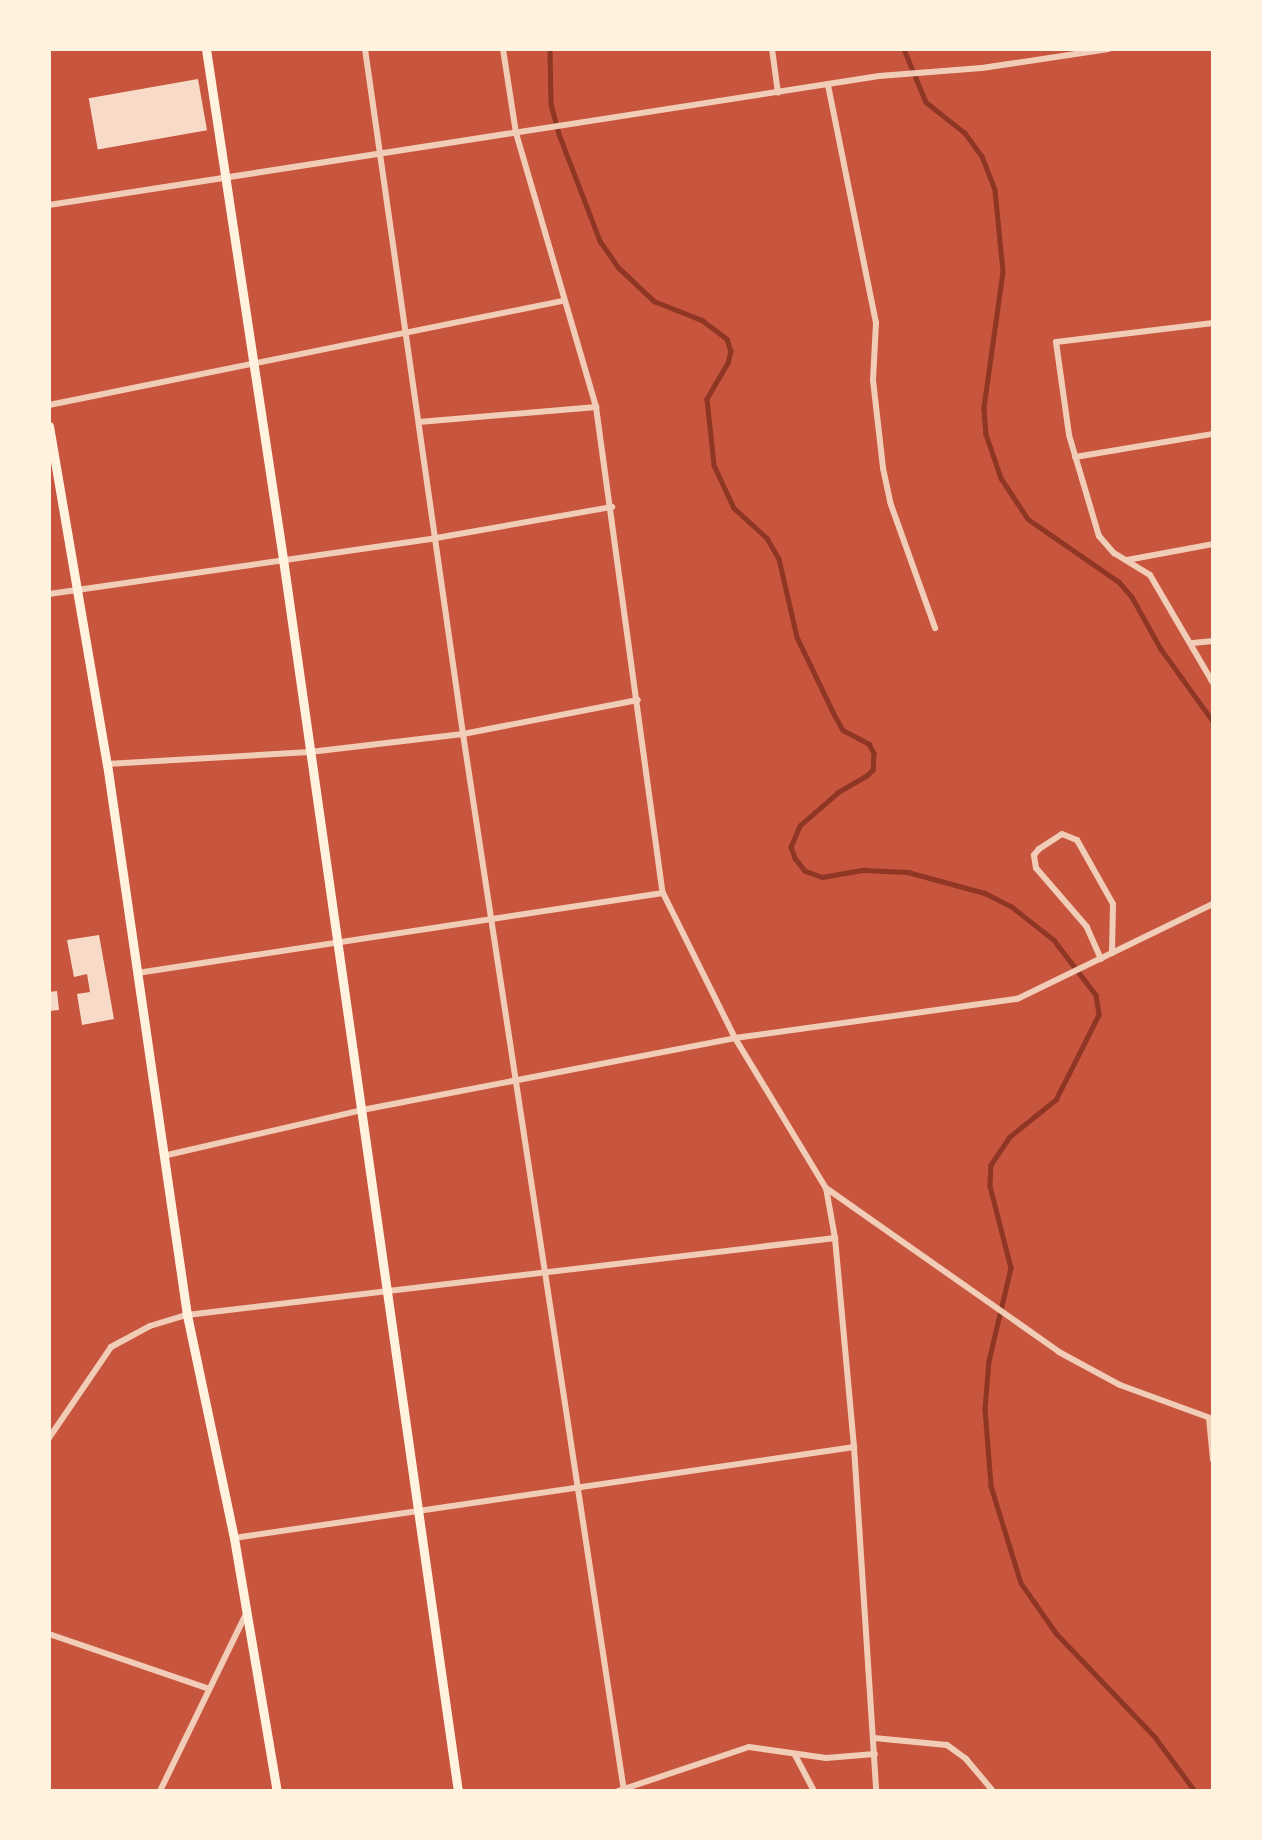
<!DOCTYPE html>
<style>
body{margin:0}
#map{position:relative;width:1262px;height:1840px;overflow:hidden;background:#c8553d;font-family:"IBM Plex Sans",sans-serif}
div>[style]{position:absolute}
.stream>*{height:4.5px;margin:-2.25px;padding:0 2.25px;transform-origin:2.25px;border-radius:2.25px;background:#8f3625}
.building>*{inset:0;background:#f7dbc8;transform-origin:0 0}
.minor>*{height:6px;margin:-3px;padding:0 3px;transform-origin:3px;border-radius:3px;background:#f1ccb7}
.secondary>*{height:9px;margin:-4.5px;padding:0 4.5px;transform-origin:4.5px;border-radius:4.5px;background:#fff3e0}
span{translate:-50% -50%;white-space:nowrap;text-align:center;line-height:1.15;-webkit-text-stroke:7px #fff3e0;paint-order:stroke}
.frame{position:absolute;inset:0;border:51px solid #fff3e0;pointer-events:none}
</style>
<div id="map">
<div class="stream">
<i style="left:550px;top:49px;width:55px;rotate:89deg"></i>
<i style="left:551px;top:104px;width:31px;rotate:75deg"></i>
<i style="left:559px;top:134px;width:115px;rotate:69deg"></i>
<i style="left:600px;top:241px;width:33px;rotate:55deg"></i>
<i style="left:619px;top:268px;width:48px;rotate:43.3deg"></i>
<i style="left:654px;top:301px;width:52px;rotate:21.6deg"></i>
<i style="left:702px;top:320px;width:31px;rotate:37deg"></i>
<i style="left:727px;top:339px;width:13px;rotate:72deg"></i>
<i style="left:731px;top:351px;width:12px;rotate:104deg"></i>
<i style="left:728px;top:363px;width:42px;rotate:120.3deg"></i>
<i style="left:707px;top:399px;width:66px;rotate:83.9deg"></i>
<i style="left:714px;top:465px;width:47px;rotate:65.1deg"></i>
<i style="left:734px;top:508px;width:45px;rotate:42.3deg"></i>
<i style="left:767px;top:538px;width:24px;rotate:60deg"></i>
<i style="left:779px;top:559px;width:80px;rotate:77deg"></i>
<i style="left:797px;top:637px;width:85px;rotate:64.3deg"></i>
<i style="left:834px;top:714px;width:18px;rotate:61deg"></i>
<i style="left:843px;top:730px;width:30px;rotate:28deg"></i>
<i style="left:869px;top:744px;width:10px;rotate:61deg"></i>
<i style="left:874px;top:753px;width:17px;rotate:93deg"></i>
<i style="left:873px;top:770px;width:8px;rotate:135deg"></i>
<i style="left:867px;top:776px;width:34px;rotate:150deg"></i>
<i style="left:838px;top:793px;width:50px;rotate:139deg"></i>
<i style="left:800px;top:826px;width:23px;rotate:113deg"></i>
<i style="left:791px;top:847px;width:12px;rotate:70deg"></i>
<i style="left:795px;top:858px;width:16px;rotate:52deg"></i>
<i style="left:805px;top:871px;width:18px;rotate:19deg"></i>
<i style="left:822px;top:877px;width:42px;rotate:-9.7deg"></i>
<i style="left:863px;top:870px;width:45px;rotate:2.5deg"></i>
<i style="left:908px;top:872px;width:80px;rotate:15.3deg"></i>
<i style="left:985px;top:893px;width:29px;rotate:27deg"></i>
<i style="left:1011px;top:906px;width:55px;rotate:38.3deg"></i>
<i style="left:1054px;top:940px;width:69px;rotate:52.6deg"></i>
<i style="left:1096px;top:995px;width:20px;rotate:81deg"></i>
<i style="left:1099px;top:1015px;width:95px;rotate:116.8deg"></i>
<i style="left:1056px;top:1100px;width:59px;rotate:141.2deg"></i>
<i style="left:1010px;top:1137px;width:34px;rotate:124deg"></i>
<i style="left:991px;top:1165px;width:21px;rotate:93deg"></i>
<i style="left:990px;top:1186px;width:85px;rotate:75.6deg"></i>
<i style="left:1011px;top:1268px;width:96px;rotate:103.3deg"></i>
<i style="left:989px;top:1361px;width:48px;rotate:94.8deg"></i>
<i style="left:985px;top:1409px;width:77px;rotate:85.5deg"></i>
<i style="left:991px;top:1486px;width:102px;rotate:72.8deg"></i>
<i style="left:1021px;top:1583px;width:61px;rotate:55deg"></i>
<i style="left:1056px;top:1633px;width:144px;rotate:46.4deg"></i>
<i style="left:1155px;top:1737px;width:67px;rotate:53.5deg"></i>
<i style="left:904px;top:49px;width:57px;rotate:67.5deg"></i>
<i style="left:926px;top:102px;width:50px;rotate:38.5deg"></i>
<i style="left:965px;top:133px;width:29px;rotate:54deg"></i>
<i style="left:982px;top:156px;width:36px;rotate:69deg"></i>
<i style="left:995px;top:190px;width:82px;rotate:84.4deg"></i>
<i style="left:1003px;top:272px;width:137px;rotate:98deg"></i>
<i style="left:984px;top:408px;width:26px;rotate:86deg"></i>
<i style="left:986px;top:434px;width:46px;rotate:71.2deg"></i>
<i style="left:1001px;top:478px;width:49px;rotate:56.6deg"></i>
<i style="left:1028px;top:519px;width:111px;rotate:34.7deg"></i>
<i style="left:1119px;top:582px;width:20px;rotate:49deg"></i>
<i style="left:1132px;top:597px;width:60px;rotate:60.9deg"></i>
<i style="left:1161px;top:649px;width:89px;rotate:54.2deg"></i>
</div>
<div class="building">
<i style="left:198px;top:79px;width:52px;height:111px;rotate:80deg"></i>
<i style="clip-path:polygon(99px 935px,114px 1019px,82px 1025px,77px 994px,90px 992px,87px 974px,74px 977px,67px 940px)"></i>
<i style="clip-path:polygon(57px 991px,59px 1010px,49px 1011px,49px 992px)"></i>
</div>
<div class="minor">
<i style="left:365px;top:49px;width:692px;rotate:81.86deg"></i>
<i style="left:463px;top:734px;width:1069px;rotate:81.34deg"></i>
<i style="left:503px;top:49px;width:85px;rotate:81.2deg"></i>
<i style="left:516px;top:133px;width:285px;rotate:73.7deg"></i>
<i style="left:596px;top:407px;width:491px;rotate:82.2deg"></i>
<i style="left:663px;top:893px;width:162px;rotate:63.6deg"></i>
<i style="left:735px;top:1038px;width:175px;rotate:58.8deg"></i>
<i style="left:826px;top:1188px;width:51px;rotate:79.8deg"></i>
<i style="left:835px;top:1238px;width:210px;rotate:84.8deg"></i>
<i style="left:854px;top:1447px;width:345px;rotate:86.3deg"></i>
<i style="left:772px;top:49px;width:44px;rotate:82.2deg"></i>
<i style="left:828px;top:85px;width:243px;rotate:78.6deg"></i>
<i style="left:876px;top:323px;width:57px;rotate:93deg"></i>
<i style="left:873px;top:380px;width:89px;rotate:83.5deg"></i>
<i style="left:883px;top:468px;width:35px;rotate:78deg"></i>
<i style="left:890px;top:502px;width:134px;rotate:70.3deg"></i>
<i style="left:49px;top:205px;width:840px;rotate:-8.83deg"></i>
<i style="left:879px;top:76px;width:103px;rotate:-4.4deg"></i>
<i style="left:982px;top:68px;width:128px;rotate:-8.5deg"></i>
<i style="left:1213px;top:323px;width:158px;rotate:173.1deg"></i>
<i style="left:1056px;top:342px;width:94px;rotate:82deg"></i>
<i style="left:1069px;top:435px;width:105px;rotate:73.5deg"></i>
<i style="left:1099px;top:536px;width:23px;rotate:49deg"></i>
<i style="left:1114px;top:553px;width:42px;rotate:31.4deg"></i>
<i style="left:1150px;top:575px;width:125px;rotate:59.7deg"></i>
<i style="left:49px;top:405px;width:523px;rotate:-11.46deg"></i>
<i style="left:419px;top:422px;width:178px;rotate:-4.8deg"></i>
<i style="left:1075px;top:457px;width:140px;rotate:-9.5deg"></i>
<i style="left:1127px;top:560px;width:87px;rotate:-10.5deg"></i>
<i style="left:49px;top:594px;width:391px;rotate:-8.2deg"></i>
<i style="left:436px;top:538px;width:179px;rotate:-10deg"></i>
<i style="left:1193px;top:643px;width:20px;rotate:-6deg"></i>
<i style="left:107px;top:764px;width:203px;rotate:-3.4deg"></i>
<i style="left:310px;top:752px;width:154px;rotate:-6.7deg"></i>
<i style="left:463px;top:734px;width:178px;rotate:-11deg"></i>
<i style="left:1101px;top:959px;width:35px;rotate:-114deg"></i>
<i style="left:1087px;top:927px;width:78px;rotate:-130.8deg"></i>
<i style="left:1036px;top:868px;width:13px;rotate:-99deg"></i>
<i style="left:1034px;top:855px;width:8px;rotate:-50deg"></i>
<i style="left:1039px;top:849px;width:27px;rotate:-33deg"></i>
<i style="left:1062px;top:834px;width:16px;rotate:22deg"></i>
<i style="left:1077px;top:840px;width:73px;rotate:60.6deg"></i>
<i style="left:1113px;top:904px;width:49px;rotate:91.2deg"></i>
<i style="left:137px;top:973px;width:532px;rotate:-8.65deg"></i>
<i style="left:163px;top:1156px;width:204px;rotate:-13deg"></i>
<i style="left:362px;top:1110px;width:380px;rotate:-10.9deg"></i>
<i style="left:735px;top:1038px;width:285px;rotate:-7.9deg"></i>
<i style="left:1017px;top:999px;width:218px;rotate:-25.9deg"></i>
<i style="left:826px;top:1188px;width:285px;rotate:35.1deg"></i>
<i style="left:1059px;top:1352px;width:69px;rotate:28.4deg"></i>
<i style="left:1120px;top:1385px;width:99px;rotate:20.1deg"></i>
<i style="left:1209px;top:1418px;width:42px;rotate:84.6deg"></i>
<i style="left:49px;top:1438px;width:110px;rotate:-55.7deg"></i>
<i style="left:111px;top:1347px;width:44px;rotate:-28.3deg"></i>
<i style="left:150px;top:1326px;width:39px;rotate:-17deg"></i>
<i style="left:187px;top:1315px;width:653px;rotate:-6.78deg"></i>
<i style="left:234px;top:1538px;width:627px;rotate:-8.35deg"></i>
<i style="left:49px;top:1634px;width:167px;rotate:18.9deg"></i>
<i style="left:874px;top:1738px;width:73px;rotate:5.5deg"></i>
<i style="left:947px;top:1745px;width:24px;rotate:36deg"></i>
<i style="left:966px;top:1759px;width:42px;rotate:49.8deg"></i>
<i style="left:795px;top:1755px;width:41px;rotate:62.2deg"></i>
<i style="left:160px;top:1791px;width:195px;rotate:-64.1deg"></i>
<i style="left:618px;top:1791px;width:138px;rotate:-18.6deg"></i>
<i style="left:749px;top:1747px;width:78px;rotate:8.1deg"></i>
<i style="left:826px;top:1758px;width:49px;rotate:-4.7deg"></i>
</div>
<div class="secondary">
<i style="left:206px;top:49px;width:516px;rotate:81.41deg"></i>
<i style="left:283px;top:559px;width:1244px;rotate:81.92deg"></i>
<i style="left:49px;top:426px;width:343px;rotate:80.3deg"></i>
<i style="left:107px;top:764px;width:557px;rotate:81.74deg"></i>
<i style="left:187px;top:1315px;width:228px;rotate:78.1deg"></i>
<i style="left:234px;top:1538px;width:257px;rotate:80.4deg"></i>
</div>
<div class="frame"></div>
</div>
